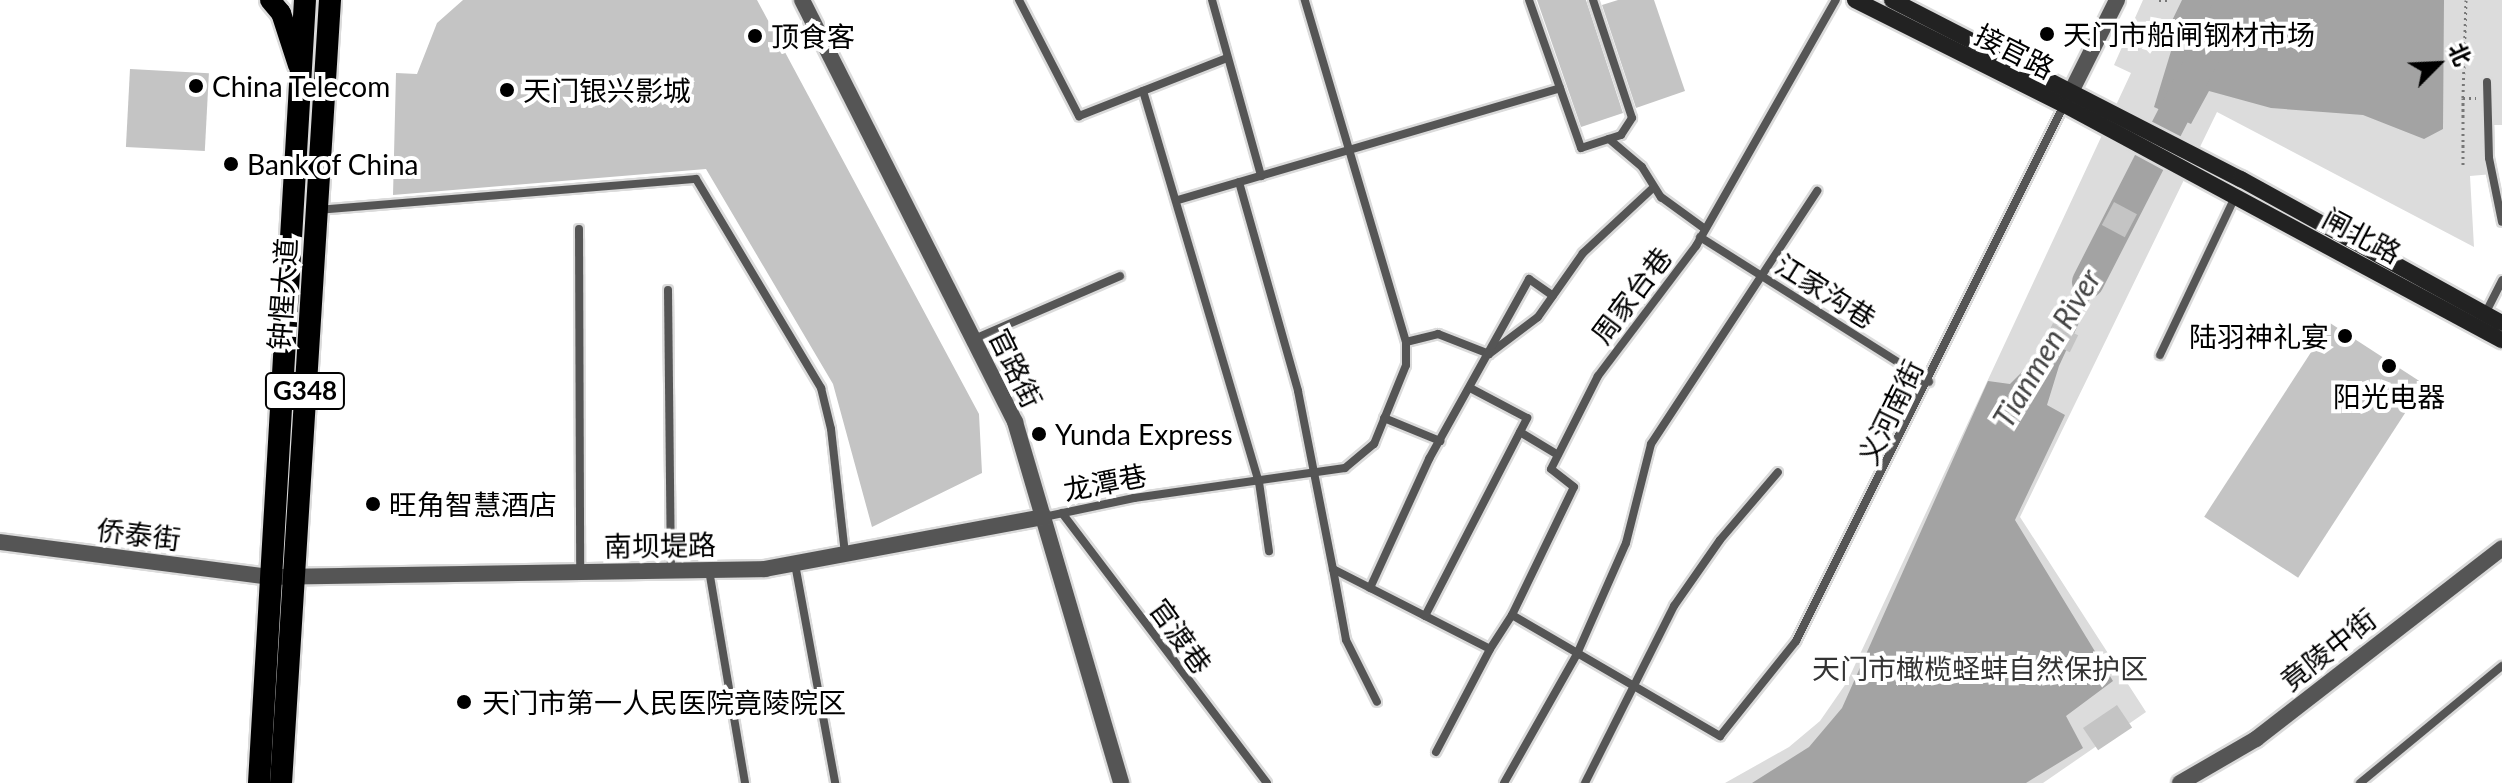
<!DOCTYPE html>
<meta charset="utf-8">
<style>
body{margin:0}
#map{position:relative;width:2502px;height:783px;overflow:hidden;background:#fff;font-family:Lato,"Noto Sans SC",sans-serif}
div>[style]{position:absolute}
.green>*{inset:0;background:#dcdcdc}
.water>*{inset:0;background:#a3a3a3}
.river>*{height:32px;margin:-16px;padding:0 16px;transform-origin:16px;border-radius:16px;background:#a3a3a3}
.building>*{inset:0;background:#c4c4c4;transform-origin:0 0}
.path>*{height:3px;margin-top:-1.5px;transform-origin:0;background:repeating-linear-gradient(90deg,#777 0 2px,transparent 0 6px)}
.roads{filter:drop-shadow(2px 0 #dbdbdb) drop-shadow(-2px 0 #dbdbdb) drop-shadow(0 2px #dbdbdb) drop-shadow(0 -2px #dbdbdb)}
.service>*{height:8px;margin:-4px;padding:0 4px;transform-origin:4px;border-radius:4px;background:#555}
.minor>*{height:16px;margin:-8px;padding:0 8px;transform-origin:8px;border-radius:8px;background:#555}
.secondary>*{height:16px;margin:-8px;padding:0 8px;transform-origin:8px;border-radius:8px;background:#222}
.primary>*{height:20px;margin:-10px;padding:0 10px;transform-origin:10px;border-radius:10px;background:#000}
.trunk>*{height:22px;margin:-11px;padding:0 11px;transform-origin:11px;border-radius:11px;background:#000}
.dots>*{width:22px;height:22px;translate:-50% -50%;box-sizing:border-box;border:4px solid #fff;border-radius:50%}
span{translate:-50% -50%;white-space:nowrap;text-align:center;line-height:1.15;-webkit-text-stroke:8px #fff;paint-order:stroke}
.shield-label span{padding:2px 6px;background:#fff;border:2px solid;border-radius:6px;-webkit-text-stroke-width:0}
.shield-label{font-size:26px;color:#000;font-weight:700}
.poi-label{font-size:28px;color:#000}
.left{translate:0 -50%;text-align:left}
.right{translate:-100% -50%;text-align:right}
.street-label{font-size:28px;color:#000}
.park-label{font-size:28px;color:#333}
.water-label{font-size:30px;color:#444;font-style:italic}
.north{position:absolute;left:2398px;top:24px;width:80px;height:80px;-webkit-text-stroke:6px #fff;paint-order:stroke;rotate:66deg;font-size:22px;font-weight:700;line-height:32px;text-align:center;color:#000}
.north::after{content:'';display:block;margin:auto;width:28px;height:36px;background:#000;clip-path:polygon(50% 0,100% 100%,50% 72%,0 100%)}
</style>
<div id="map">
<div class="green">
<i style="clip-path:polygon(2143px 0,2502px 0,2502px 125px,2491px 125px,2493px 174px,2470px 176px,2474px 247px,2217px 112px,2020px 517px,2146px 712px,2043px 783px,1725px 783px,1789px 747px,1820px 721px,1847px 682px,2131px 73px,2114px 65px)"></i>
</div>
<div class="water">
<i style="clip-path:polygon(2182px 0,2444px 0,2443px 129px,2424px 139px,2363px 115px,2271px 108px,2209px 91px,2191px 124px,2154px 107px,2175px 38px,2167px 31px)"></i>
<i style="clip-path:polygon(2100px 240px,2114px 247px,2059px 366px,2047px 405px,2065px 415px,2015px 520px,2113px 681px,2066px 716px,2083px 748px,2026px 783px,1752px 783px,1809px 747px,1842px 708px,1988px 381px,2010px 384px,2039px 355px)"></i>
</div>
<div class="river">
<i style="left:2088px;top:282px;width:317px;rotate:-62.9deg"></i>
</div>
<div class="building">
<i style="clip-path:polygon(463px 0,757px 0,979px 414px,982px 473px,872px 527px,833px 384px,706px 169px,393px 195px,396px 73px,417px 74px,437px 23px)"></i>
<i style="clip-path:polygon(1537px 0,1586px 0,1623px 113px,1581px 127px)"></i>
<i style="clip-path:polygon(1618px 0,1654px 0,1685px 91px,1636px 108px,1602px 5px)"></i>
<i style="left:130px;top:69px;width:79px;height:78px;rotate:3deg"></i>
<i style="left:2114px;top:202px;width:26px;height:26px;rotate:28deg"></i>
<i style="left:2053px;top:323px;width:28px;height:19px;rotate:26deg"></i>
<i style="left:2330px;top:323px;width:112px;height:231px;rotate:33deg"></i>
<i style="left:2117px;top:705px;width:27px;height:41px;rotate:56deg"></i>
</div>
<div class="path">
<i style="left:2159px;top:0;width:10px"></i>
<i style="left:2466px;top:0;width:98px;rotate:91.8deg"></i>
<i style="left:2463px;top:98px;width:13px"></i>
<i style="left:2463px;top:165px;width:67px;rotate:-90deg"></i>
</div>
<div class="roads">
<div class="service">
<i style="left:1019px;top:0;width:131px;rotate:62.7deg"></i>
<i style="left:1079px;top:116px;width:159px;rotate:-21.4deg"></i>
<i style="left:1212px;top:0;width:183px;rotate:74.4deg"></i>
<i style="left:1529px;top:0;width:157px;rotate:70.6deg"></i>
<i style="left:1581px;top:148px;width:29px;rotate:-18deg"></i>
<i style="left:1609px;top:139px;width:43px;rotate:40.3deg"></i>
<i style="left:1642px;top:167px;width:36px;rotate:58deg"></i>
<i style="left:1661px;top:197px;width:54px;rotate:36deg"></i>
<i style="left:1593px;top:0;width:124px;rotate:71.7deg"></i>
<i style="left:1632px;top:118px;width:20px;rotate:123deg"></i>
<i style="left:1621px;top:135px;width:13px;rotate:162deg"></i>
<i style="left:2487px;top:82px;width:76px;rotate:88.5deg"></i>
<i style="left:2489px;top:158px;width:65px;rotate:78.5deg"></i>
<i style="left:1143px;top:91px;width:408px;rotate:73.5deg"></i>
<i style="left:1259px;top:482px;width:70px;rotate:81.8deg"></i>
<i style="left:1239px;top:182px;width:217px;rotate:74.2deg"></i>
<i style="left:1298px;top:391px;width:181px;rotate:78.9deg"></i>
<i style="left:1333px;top:569px;width:176px;rotate:27deg"></i>
<i style="left:1490px;top:649px;width:40px;rotate:-57.1deg"></i>
<i style="left:1512px;top:615px;width:241px;rotate:30.2deg"></i>
<i style="left:1720px;top:736px;width:122px;rotate:-51.3deg"></i>
<i style="left:1796px;top:641px;width:599px;rotate:-63.43deg"></i>
<i style="left:1178px;top:200px;width:398px;rotate:-16.3deg"></i>
<i style="left:318px;top:210px;width:379px;rotate:-4.7deg"></i>
<i style="left:696px;top:179px;width:244px;rotate:59.1deg"></i>
<i style="left:821px;top:388px;width:42px;rotate:76.3deg"></i>
<i style="left:831px;top:429px;width:125px;rotate:83.6deg"></i>
<i style="left:579px;top:229px;width:342px;rotate:89.8deg"></i>
<i style="left:1700px;top:237px;width:271px;rotate:32.3deg"></i>
<i style="left:668px;top:290px;width:280px;rotate:89.4deg"></i>
<i style="left:2485px;top:314px;width:38px;rotate:-63deg"></i>
<i style="left:974px;top:339px;width:159px;rotate:-23.3deg"></i>
<i style="left:1406px;top:342px;width:33px;rotate:-14deg"></i>
<i style="left:1438px;top:334px;width:55px;rotate:21.4deg"></i>
<i style="left:1489px;top:354px;width:61px;rotate:-37.1deg"></i>
<i style="left:1538px;top:317px;width:78px;rotate:-54.9deg"></i>
<i style="left:1583px;top:253px;width:96px;rotate:-42.9deg"></i>
<i style="left:2160px;top:355px;width:175px;rotate:-64.6deg"></i>
<i style="left:1384px;top:418px;width:61px;rotate:22.3deg"></i>
<i style="left:1520px;top:432px;width:44px;rotate:31.2deg"></i>
<i style="left:1062px;top:513px;width:339px;rotate:52.8deg"></i>
<i style="left:1044px;top:517px;width:92px;rotate:-11.9deg"></i>
<i style="left:1134px;top:498px;width:213px;rotate:-8.1deg"></i>
<i style="left:1345px;top:468px;width:38px;rotate:-40deg"></i>
<i style="left:1374px;top:444px;width:85px;rotate:-67.9deg"></i>
<i style="left:1406px;top:365px;width:23px;rotate:-90deg"></i>
<i style="left:1406px;top:342px;width:357px;rotate:-106.5deg"></i>
<i style="left:795px;top:564px;width:223px;rotate:79.6deg"></i>
<i style="left:1333px;top:569px;width:72px;rotate:79.6deg"></i>
<i style="left:1346px;top:640px;width:69px;rotate:63.4deg"></i>
<i style="left:709px;top:570px;width:216px;rotate:80.4deg"></i>
<i style="left:1370px;top:588px;width:142px;rotate:-65.4deg"></i>
<i style="left:1429px;top:459px;width:206px;rotate:-60.9deg"></i>
<i style="left:1529px;top:279px;width:29px;rotate:35deg"></i>
<i style="left:1512px;top:615px;width:142px;rotate:-64.2deg"></i>
<i style="left:1574px;top:487px;width:29px;rotate:-142deg"></i>
<i style="left:1551px;top:469px;width:104px;rotate:-63.2deg"></i>
<i style="left:1598px;top:376px;width:163px;rotate:-53deg"></i>
<i style="left:1696px;top:246px;width:283px;rotate:-60.4deg"></i>
<i style="left:1425px;top:616px;width:223px;rotate:-62.7deg"></i>
<i style="left:1527px;top:418px;width:64px;rotate:-152.2deg"></i>
<i style="left:1436px;top:752px;width:116px;rotate:-62.3deg"></i>
<i style="left:1504px;top:783px;width:148px;rotate:-60.5deg"></i>
<i style="left:1577px;top:654px;width:121px;rotate:-66.2deg"></i>
<i style="left:1626px;top:543px;width:102px;rotate:-75.8deg"></i>
<i style="left:1651px;top:444px;width:303px;rotate:-56.7deg"></i>
<i style="left:1585px;top:783px;width:198px;rotate:-63.3deg"></i>
<i style="left:1674px;top:606px;width:80px;rotate:-55.1deg"></i>
<i style="left:1720px;top:540px;width:89px;rotate:-49.5deg"></i>
<i style="left:2360px;top:783px;width:184px;rotate:-39.5deg"></i>
</div>
<div class="minor">
<i style="left:802px;top:0;width:473px;rotate:63.2deg"></i>
<i style="left:1015px;top:422px;width:376px;rotate:73.6deg"></i>
<i style="left:2072px;top:90px;width:101px;rotate:-63.4deg"></i>
<i style="left:0;top:542px;width:273px;rotate:7.4deg"></i>
<i style="left:271px;top:577px;width:494px;rotate:-0.9deg"></i>
<i style="left:765px;top:569px;width:284px;rotate:-10.6deg"></i>
<i style="left:2180px;top:783px;width:88px;rotate:-30.1deg"></i>
<i style="left:2256px;top:739px;width:311px;rotate:-37.8deg"></i>
</div>
<div class="secondary">
<i style="left:1855px;top:0;width:235px;rotate:26.6deg"></i>
<i style="left:2065px;top:105px;width:496px;rotate:28.3deg"></i>
<i style="left:1892px;top:0;width:392px;rotate:27.2deg"></i>
<i style="left:2241px;top:179px;width:298px;rotate:28.9deg"></i>
</div>
<div class="primary">
<i style="left:270px;top:0;width:17px;rotate:50deg"></i>
<i style="left:281px;top:13px;width:55px;rotate:71.9deg"></i>
</div>
<div class="trunk">
<i style="left:259px;top:783px;width:784px;rotate:-86.64deg"></i>
<i style="left:281px;top:783px;width:785px;rotate:-86.42deg"></i>
</div>
</div>
<div class="dots">
<i style="left:2047px;top:34px;background:#000"></i>
<i style="left:755px;top:36px;background:#000"></i>
<i style="left:196px;top:86px;background:#000"></i>
<i style="left:507px;top:90px;background:#000"></i>
<i style="left:231px;top:164px;background:#000"></i>
<i style="left:2345px;top:336px;background:#000"></i>
<i style="left:2389px;top:366px;background:#000"></i>
<i style="left:1039px;top:434px;background:#000"></i>
<i style="left:373px;top:504px;background:#000"></i>
<i style="left:464px;top:702px;background:#000"></i>
</div>
<div class="shield-label">
<span style="left:305px;top:391px">G348</span>
</div>
<div class="poi-label">
<span class="left" style="left:2063px;top:34px">天门市船闸钢材市场</span>
<span class="left" style="left:771px;top:36px">顶食客</span>
<span class="left" style="left:212px;top:86px">China Telecom</span>
<span class="left" style="left:523px;top:90px">天门银兴影城</span>
<span class="left" style="left:247px;top:164px">Bank of China</span>
<span class="right" style="left:2329px;top:336px">陆羽神礼宴</span>
<span style="left:2389px;top:396px">阳光电器</span>
<span class="left" style="left:1055px;top:434px">Yunda Express</span>
<span class="left" style="left:389px;top:504px">旺角智慧酒店</span>
<span class="left" style="left:482px;top:702px">天门市第一人民医院竟陵院区</span>
</div>
<div class="street-label">
<span style="left:2015px;top:51px;rotate:27deg">接官路</span>
<span style="left:2362px;top:235px;rotate:28deg">闸北路</span>
<span style="left:1826px;top:291px;rotate:32deg">江家沟巷</span>
<span style="left:282px;top:294px;rotate:-86deg">钟惺大道</span>
<span style="left:1631px;top:295px;rotate:-53deg">周家台巷</span>
<span style="left:1016px;top:368px;rotate:64deg">官路街</span>
<span style="left:1890px;top:412px;rotate:-64deg">义河南街</span>
<span style="left:1105px;top:482px;rotate:-11deg">龙潭巷</span>
<span style="left:139px;top:534px;rotate:7deg">侨泰街</span>
<span style="left:660px;top:545px;rotate:-1deg">南坝堤路</span>
<span style="left:1181px;top:636px;rotate:54deg">官渡巷</span>
<span style="left:2328px;top:649px;rotate:-38deg">竟陵中街</span>
</div>
<div class="park-label">
<span style="left:1980px;top:668px">天门市橄榄蛏蚌自然保护区</span>
</div>
<div class="water-label">
<span style="left:2046px;top:348px;rotate:-59deg">Tianmen River</span>
</div>
<div class="north">北</div>
</div>
